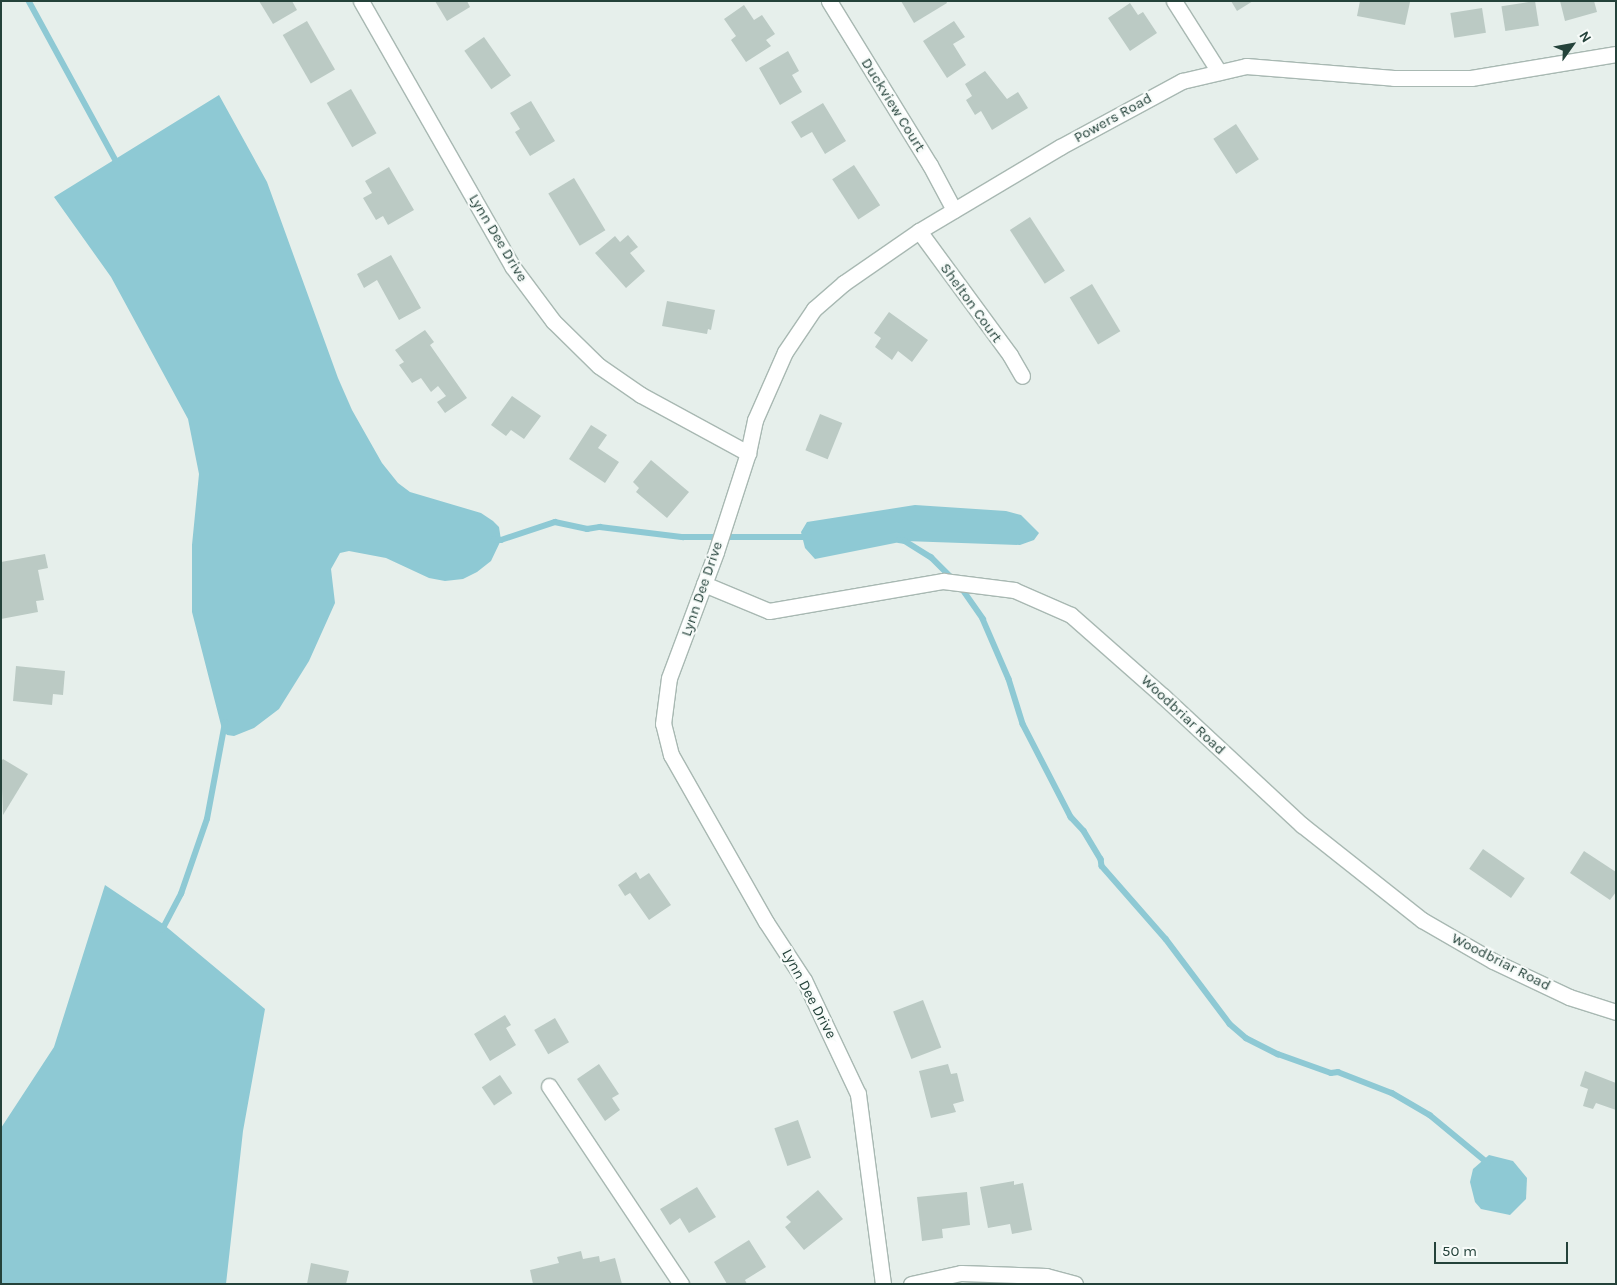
<!DOCTYPE html>
<style>
body{margin:0}
#map{position:relative;width:1617px;height:1285px;overflow:hidden;background:#e6efeb;font-family:Karla,sans-serif}
div>[style]{position:absolute}
.water>*{inset:0;background:#8ec9d4}
.stream>*{height:5.5px;margin:-2.75px;padding:0 2.75px;transform-origin:2.75px;border-radius:2.75px;background:#8ec9d4}
.building>*{inset:0;background:#bbcac4;transform-origin:0 0}
.roads{filter:drop-shadow(1px 0 #a8b8b2) drop-shadow(-1px 0 #a8b8b2) drop-shadow(0 1px #a8b8b2) drop-shadow(0 -1px #a8b8b2)}
.minor>*{height:15px;margin:-7.5px;padding:0 7.5px;transform-origin:7.5px;border-radius:7.5px;background:#fff}
span{translate:-50% -50%;white-space:nowrap;text-align:center;line-height:1.15;-webkit-text-stroke:4.5px #f7fbf9;paint-order:stroke}
.street-label{font-size:15px;color:#24423a}
.frame{position:absolute;inset:0;border:2px solid #24423a;pointer-events:none}
.north{position:absolute;left:1547px;top:20px;width:50px;height:50px;-webkit-text-stroke:4px #f7fbf9;paint-order:stroke;rotate:58deg;font-size:14px;font-weight:700;line-height:20px;text-align:center;color:#24423a}
.north::after{content:'';display:block;margin:auto;width:18px;height:22px;background:#24423a;clip-path:polygon(50% 0,100% 100%,50% 72%,0 100%)}
.scale{position:absolute;left:1434px;top:1242px;width:134px;height:22px;box-sizing:border-box;border:2px solid #24423a;border-top:0;padding-left:6px;font-size:15px;line-height:18px;white-space:nowrap;color:#24423a;-webkit-text-stroke:4px #f7fbf9;paint-order:stroke}
</style>
<div id="map">
<div class="water">
<i style="clip-path:polygon(219px 95px,267px 182px,338px 378px,352px 410px,382px 463px,398px 483px,410px 492px,481px 513px,493px 521px,499px 527px,501px 540px,491px 561px,477px 572px,463px 579px,445px 581px,429px 578px,386px 558px,349px 551px,340px 553px,331px 569px,335px 603px,309px 661px,279px 709px,254px 728px,234px 736px,227px 735px,222px 729px,192px 612px,192px 545px,199px 474px,188px 419px,111px 277px,54px 197px)"></i>
<i style="clip-path:polygon(915px 505px,1006px 511px,1021px 515px,1039px 533px,1034px 540px,1020px 545px,905px 541px,815px 559px,805px 548px,801px 532px,807px 522px)"></i>
<i style="clip-path:polygon(105px 885px,163px 924px,265px 1009px,243px 1131px,226px 1284px,1px 1284px,1px 1128px,54px 1047px)"></i>
<i style="clip-path:polygon(1489px 1155px,1513px 1161px,1527px 1178px,1526px 1199px,1510px 1215px,1481px 1209px,1475px 1202px,1470px 1182px,1473px 1169px)"></i>
</div>
<div class="stream">
<i style="left:29px;top:1px;width:186px;rotate:61.4deg"></i>
<i style="left:494px;top:539px;width:7px;rotate:8deg"></i>
<i style="left:501px;top:540px;width:57px;rotate:-18.4deg"></i>
<i style="left:555px;top:522px;width:33px;rotate:12deg"></i>
<i style="left:587px;top:529px;width:13px;rotate:-9deg"></i>
<i style="left:600px;top:527px;width:84px;rotate:6.9deg"></i>
<i style="left:683px;top:537px;width:126px"></i>
<i style="left:899px;top:540px;width:6px;rotate:9deg"></i>
<i style="left:905px;top:541px;width:31px;rotate:32deg"></i>
<i style="left:931px;top:557px;width:31px;rotate:45deg"></i>
<i style="left:961px;top:587px;width:39px;rotate:55deg"></i>
<i style="left:983px;top:619px;width:65px;rotate:66.6deg"></i>
<i style="left:1009px;top:679px;width:47px;rotate:72.7deg"></i>
<i style="left:1023px;top:724px;width:105px;rotate:62.7deg"></i>
<i style="left:1071px;top:817px;width:19px;rotate:47deg"></i>
<i style="left:1084px;top:831px;width:33px;rotate:59deg"></i>
<i style="left:1101px;top:859px;width:7px;rotate:82deg"></i>
<i style="left:1102px;top:866px;width:97px;rotate:48.8deg"></i>
<i style="left:1166px;top:939px;width:106px;rotate:53deg"></i>
<i style="left:1230px;top:1024px;width:21px;rotate:41deg"></i>
<i style="left:1246px;top:1038px;width:36px;rotate:27deg"></i>
<i style="left:1278px;top:1054px;width:56px;rotate:19.7deg"></i>
<i style="left:1331px;top:1073px;width:7px;rotate:-8deg"></i>
<i style="left:1338px;top:1072px;width:58px;rotate:21.3deg"></i>
<i style="left:1392px;top:1093px;width:44px;rotate:30.1deg"></i>
<i style="left:1430px;top:1115px;width:75px;rotate:39.6deg"></i>
<i style="left:162px;top:930px;width:41px;rotate:-62.2deg"></i>
<i style="left:181px;top:894px;width:79px;rotate:-70.9deg"></i>
<i style="left:207px;top:819px;width:98px;rotate:-79.4deg"></i>
</div>
<div class="building">
<i style="clip-path:polygon(259px 1px,292px 1px,297px 10px,273px 24px)"></i>
<i style="clip-path:polygon(435px 1px,467px 1px,470px 7px,447px 21px)"></i>
<i style="clip-path:polygon(901px 1px,946px 1px,947px 3px,914px 23px)"></i>
<i style="clip-path:polygon(1231px 1px,1253px 1px,1237px 11px)"></i>
<i style="clip-path:polygon(1360px 1px,1410px 2px,1405px 25px,1357px 16px)"></i>
<i style="left:1535px;top:1px;width:25px;height:34px;rotate:81deg"></i>
<i style="clip-path:polygon(1560px 1px,1594px 1px,1597px 12px,1565px 21px)"></i>
<i style="clip-path:polygon(1130px 3px,1138px 15px,1143px 12px,1157px 33px,1130px 51px,1108px 18px)"></i>
<i style="clip-path:polygon(744px 5px,754px 20px,762px 15px,775px 34px,766px 40px,771px 46px,746px 62px,731px 40px,736px 36px,724px 19px)"></i>
<i style="left:1482px;top:8px;width:25px;height:32px;rotate:81deg"></i>
<i style="left:307px;top:21px;width:56px;height:28px;rotate:60deg"></i>
<i style="clip-path:polygon(954px 21px,965px 37px,953px 44px,966px 65px,947px 78px,923px 41px)"></i>
<i style="left:484px;top:37px;width:47px;height:24px;rotate:55deg"></i>
<i style="clip-path:polygon(788px 51px,799px 71px,792px 75px,802px 92px,780px 105px,759px 68px)"></i>
<i style="clip-path:polygon(985px 71px,1007px 99px,1018px 92px,1028px 108px,992px 130px,981px 111px,975px 115px,966px 100px,972px 96px,965px 84px)"></i>
<i style="left:351px;top:89px;width:51px;height:28px;rotate:60deg"></i>
<i style="clip-path:polygon(531px 101px,555px 141px,530px 156px,515px 132px,520px 129px,510px 113px)"></i>
<i style="clip-path:polygon(823px 103px,846px 141px,825px 154px,812px 132px,801px 138px,791px 122px)"></i>
<i style="left:1236px;top:124px;width:42px;height:27px;rotate:57deg"></i>
<i style="left:854px;top:165px;width:48px;height:26px;rotate:57deg"></i>
<i style="clip-path:polygon(389px 167px,414px 210px,388px 225px,383px 216px,376px 220px,363px 198px,372px 193px,365px 181px)"></i>
<i style="left:574px;top:178px;width:61px;height:30px;rotate:59deg"></i>
<i style="left:1030px;top:217px;width:64px;height:24px;rotate:57deg"></i>
<i style="clip-path:polygon(628px 235px,638px 247px,630px 253px,645px 271px,626px 288px,595px 253px,615px 236px,620px 242px)"></i>
<i style="clip-path:polygon(391px 255px,421px 308px,399px 320px,377px 280px,364px 288px,357px 274px)"></i>
<i style="left:1092px;top:284px;width:55px;height:26px;rotate:59deg"></i>
<i style="clip-path:polygon(667px 301px,715px 310px,711px 330px,708px 329px,707px 334px,662px 326px)"></i>
<i style="clip-path:polygon(889px 312px,928px 340px,912px 362px,898px 351px,892px 360px,875px 347px,881px 338px,874px 333px)"></i>
<i style="clip-path:polygon(425px 330px,434px 342px,430px 345px,467px 398px,445px 413px,437px 402px,446px 396px,438px 386px,431px 392px,421px 378px,412px 383px,399px 365px,404px 362px,395px 350px)"></i>
<i style="clip-path:polygon(512px 396px,541px 416px,524px 439px,511px 430px,506px 436px,491px 425px)"></i>
<i style="left:820px;top:414px;width:24px;height:39px;rotate:22deg"></i>
<i style="clip-path:polygon(591px 425px,607px 435px,598px 448px,619px 462px,605px 483px,569px 459px)"></i>
<i style="clip-path:polygon(651px 460px,689px 492px,667px 518px,636px 492px,639px 488px,633px 482px)"></i>
<i style="clip-path:polygon(45px 554px,48px 568px,38px 570px,44px 600px,36px 601px,38px 612px,1px 619px,1px 562px)"></i>
<i style="clip-path:polygon(16px 666px,65px 671px,63px 695px,53px 694px,52px 705px,13px 701px)"></i>
<i style="clip-path:polygon(3px 759px,28px 774px,3px 815px,1px 761px)"></i>
<i style="left:1483px;top:849px;width:51px;height:24px;rotate:35deg"></i>
<i style="clip-path:polygon(1584px 851px,1616px 872px,1616px 892px,1610px 900px,1570px 873px)"></i>
<i style="clip-path:polygon(636px 872px,640px 879px,649px 873px,671px 905px,649px 920px,630px 893px,625px 896px,618px 885px)"></i>
<i style="left:923px;top:1000px;width:51px;height:32px;rotate:69deg"></i>
<i style="clip-path:polygon(505px 1015px,511px 1025px,506px 1028px,516px 1045px,490px 1061px,474px 1034px)"></i>
<i style="left:555px;top:1018px;width:28px;height:24px;rotate:60deg"></i>
<i style="clip-path:polygon(599px 1064px,619px 1094px,612px 1098px,620px 1110px,605px 1121px,577px 1079px)"></i>
<i style="clip-path:polygon(948px 1064px,951px 1074px,957px 1073px,964px 1101px,953px 1104px,956px 1112px,931px 1118px,919px 1071px)"></i>
<i style="clip-path:polygon(1585px 1071px,1616px 1083px,1616px 1110px,1596px 1103px,1593px 1109px,1583px 1106px,1588px 1089px,1580px 1086px)"></i>
<i style="left:500px;top:1075px;width:22px;height:22px;rotate:56deg"></i>
<i style="left:798px;top:1120px;width:40px;height:25px;rotate:71deg"></i>
<i style="clip-path:polygon(1014px 1181px,1014px 1185px,1023px 1183px,1032px 1230px,1012px 1234px,1010px 1224px,988px 1228px,980px 1187px)"></i>
<i style="clip-path:polygon(697px 1187px,716px 1217px,689px 1233px,680px 1218px,670px 1225px,660px 1209px)"></i>
<i style="clip-path:polygon(818px 1190px,843px 1219px,804px 1250px,785px 1227px,791px 1222px,786px 1217px)"></i>
<i style="clip-path:polygon(967px 1192px,970px 1225px,942px 1229px,943px 1238px,922px 1241px,917px 1197px)"></i>
<i style="clip-path:polygon(749px 1240px,766px 1267px,745px 1280px,747px 1284px,727px 1284px,714px 1262px)"></i>
<i style="clip-path:polygon(581px 1251px,583px 1259px,599px 1256px,600px 1262px,615px 1258px,622px 1284px,533px 1284px,530px 1270px,559px 1263px,557px 1257px)"></i>
<i style="clip-path:polygon(311px 1263px,349px 1271px,346px 1284px,307px 1284px)"></i>
</div>
<div class="roads">
<div class="minor">
<i style="left:361px;top:1px;width:305px;rotate:60.3deg"></i>
<i style="left:512px;top:266px;width:69px;rotate:53.3deg"></i>
<i style="left:553px;top:321px;width:64px;rotate:44.4deg"></i>
<i style="left:599px;top:366px;width:51px;rotate:34.6deg"></i>
<i style="left:641px;top:395px;width:122px;rotate:28.5deg"></i>
<i style="left:829px;top:1px;width:193px;rotate:58.4deg"></i>
<i style="left:930px;top:165px;width:51px;rotate:61.9deg"></i>
<i style="left:1174px;top:1px;width:84px;rotate:57.6deg"></i>
<i style="left:919px;top:231px;width:154px;rotate:53.7deg"></i>
<i style="left:1010px;top:355px;width:24px;rotate:60deg"></i>
<i style="left:704px;top:584px;width:70px;rotate:22.6deg"></i>
<i style="left:769px;top:611px;width:177px;rotate:-9.8deg"></i>
<i style="left:943px;top:581px;width:72px;rotate:7.2deg"></i>
<i style="left:1014px;top:590px;width:62px;rotate:23.7deg"></i>
<i style="left:1071px;top:615px;width:123px;rotate:41.4deg"></i>
<i style="left:1163px;top:696px;width:190px;rotate:42.9deg"></i>
<i style="left:1302px;top:825px;width:153px;rotate:38.4deg"></i>
<i style="left:1422px;top:920px;width:82px;rotate:30deg"></i>
<i style="left:1493px;top:961px;width:84px;rotate:25.3deg"></i>
<i style="left:1569px;top:997px;width:49px;rotate:17.7deg"></i>
<i style="left:549px;top:1086px;width:238px;rotate:56.3deg"></i>
<i style="left:883px;top:1284px;width:192px;rotate:-97.5deg"></i>
<i style="left:858px;top:1094px;width:126px;rotate:-115.3deg"></i>
<i style="left:804px;top:980px;width:69px;rotate:-123.2deg"></i>
<i style="left:766px;top:922px;width:192px;rotate:-119.6deg"></i>
<i style="left:671px;top:755px;width:32px;rotate:-104deg"></i>
<i style="left:663px;top:724px;width:46px;rotate:-82.6deg"></i>
<i style="left:669px;top:678px;width:134px;rotate:-69.5deg"></i>
<i style="left:716px;top:552px;width:104px;rotate:-72.1deg"></i>
<i style="left:748px;top:453px;width:34px;rotate:-78deg"></i>
<i style="left:755px;top:420px;width:74px;rotate:-66.2deg"></i>
<i style="left:785px;top:352px;width:52px;rotate:-56deg"></i>
<i style="left:814px;top:309px;width:40px;rotate:-41deg"></i>
<i style="left:844px;top:283px;width:91px;rotate:-34.7deg"></i>
<i style="left:919px;top:231px;width:164px;rotate:-30.8deg"></i>
<i style="left:1060px;top:147px;width:139px;rotate:-28.4deg"></i>
<i style="left:1182px;top:81px;width:66px;rotate:-13.2deg"></i>
<i style="left:1246px;top:66px;width:148px;rotate:4.6deg"></i>
<i style="left:1394px;top:78px;width:77px"></i>
<i style="left:1471px;top:78px;width:147px;rotate:-9.4deg"></i>
<i style="left:911px;top:1284px;width:51px;rotate:-12.4deg"></i>
<i style="left:961px;top:1273px;width:85px;rotate:2deg"></i>
<i style="left:1046px;top:1276px;width:30px;rotate:15deg"></i>
</div>
</div>
<div class="street-label">
<span style="left:893px;top:105px;rotate:58deg">Duckview Court</span>
<span style="left:1113px;top:118px;rotate:-29deg">Powers Road</span>
<span style="left:498px;top:238px;rotate:59deg">Lynn Dee Drive</span>
<span style="left:971px;top:303px;rotate:54deg">Shelton Court</span>
<span style="left:702px;top:589px;rotate:-71deg">Lynn Dee Drive</span>
<span style="left:1183px;top:715px;rotate:43deg">Woodbriar Road</span>
<span style="left:1501px;top:962px;rotate:27deg">Woodbriar Road</span>
<span style="left:809px;top:994px;rotate:62deg">Lynn Dee Drive</span>
</div>
<div class="frame"></div>
<div class="north">N</div>
<div class="scale">50 m</div>
</div>
